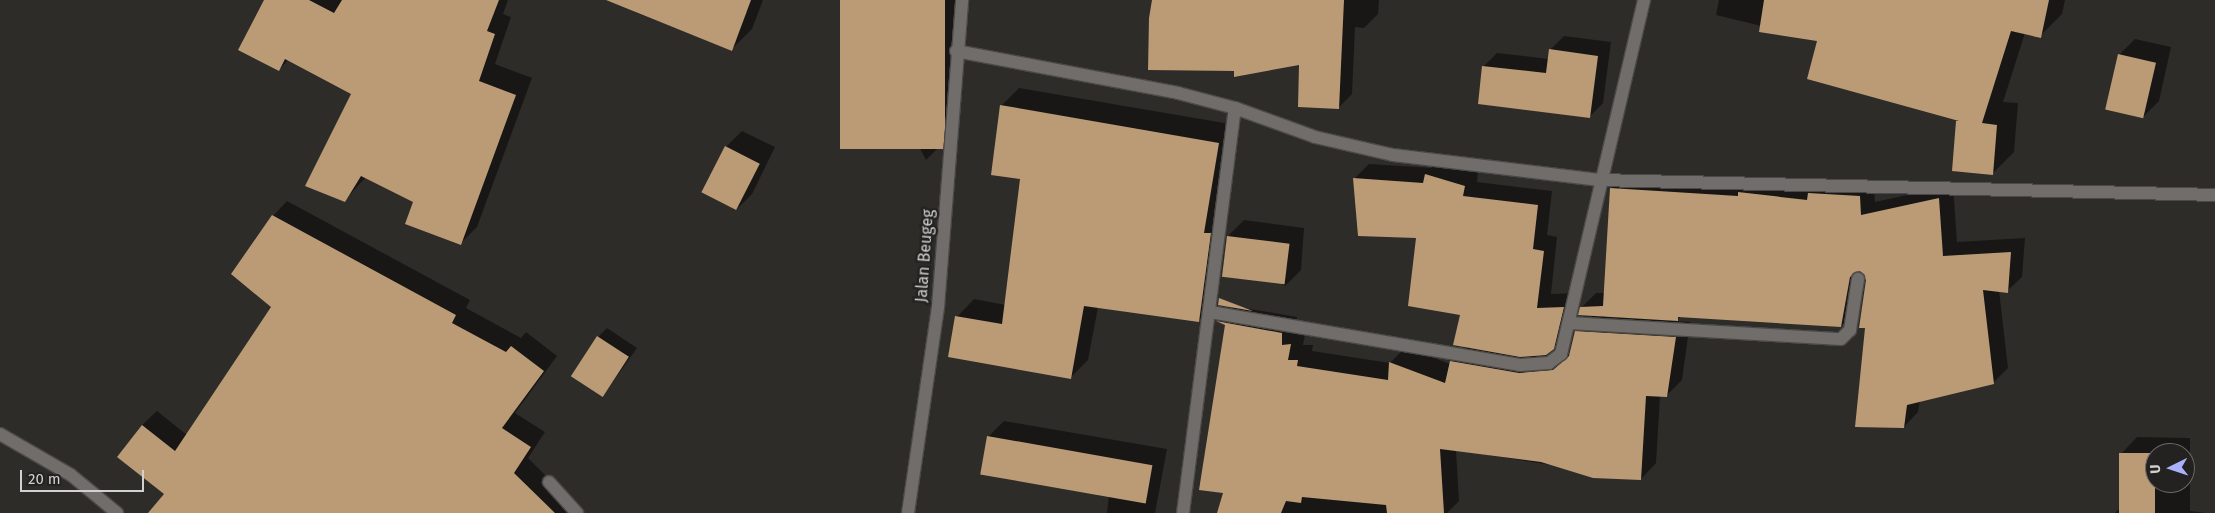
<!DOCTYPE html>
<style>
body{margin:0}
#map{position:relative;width:2215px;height:513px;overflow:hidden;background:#2e2c29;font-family:"Fira Sans",sans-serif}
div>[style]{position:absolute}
.shadow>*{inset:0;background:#0007}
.building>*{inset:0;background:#bb9b76;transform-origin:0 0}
.roads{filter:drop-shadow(1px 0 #4b4947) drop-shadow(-1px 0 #4b4947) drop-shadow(0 1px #4b4947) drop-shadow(0 -1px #4b4947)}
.minor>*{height:12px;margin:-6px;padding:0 6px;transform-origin:6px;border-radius:6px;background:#706d6b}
span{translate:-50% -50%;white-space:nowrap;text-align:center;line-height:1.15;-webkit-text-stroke:5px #242220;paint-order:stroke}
.street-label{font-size:16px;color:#d2d1cf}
.north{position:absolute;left:2145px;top:443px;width:50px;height:50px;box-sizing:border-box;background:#242220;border:1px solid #6a6866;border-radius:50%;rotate:266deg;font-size:14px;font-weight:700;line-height:20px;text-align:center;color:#d2d1cf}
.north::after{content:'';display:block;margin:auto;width:18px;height:22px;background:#a9b0fc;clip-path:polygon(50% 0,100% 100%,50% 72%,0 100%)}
.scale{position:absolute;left:20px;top:470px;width:124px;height:22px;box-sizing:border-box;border:2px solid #d2d1cf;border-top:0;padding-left:6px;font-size:15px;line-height:18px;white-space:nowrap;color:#d2d1cf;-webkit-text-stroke:4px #242220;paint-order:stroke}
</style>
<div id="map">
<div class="shadow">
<i style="clip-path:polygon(266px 0,508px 0,503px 14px,511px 17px,495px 64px,532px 78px,477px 227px,460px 244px,415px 202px,366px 177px,345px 200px,353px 93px,289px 59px,279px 70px)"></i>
<i style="clip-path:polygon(639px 0,763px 0,752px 29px,731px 50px,635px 12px)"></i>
<i style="clip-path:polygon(841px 0,965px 0,949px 137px,926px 160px)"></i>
<i style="clip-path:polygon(1154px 0,1379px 0,1378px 14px,1364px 28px,1355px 27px,1352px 94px,1338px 108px,1301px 64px,1235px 69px)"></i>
<i style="clip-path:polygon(1719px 0,2065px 0,2062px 14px,2040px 36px,2025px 33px,2003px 102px,2018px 103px,2014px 152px,1992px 174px,1958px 120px,1819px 40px,1716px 15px)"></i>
<i style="clip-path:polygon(1564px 36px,1611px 42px,1603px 103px,1589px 117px,1483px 67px,1497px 53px,1549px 59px,1550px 50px)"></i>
<i style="clip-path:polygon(2135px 39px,2171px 47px,2159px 101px,2143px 117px,2119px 55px)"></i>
<i style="clip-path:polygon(1019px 88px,1236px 125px,1221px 215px,1228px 216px,1216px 303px,1199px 320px,1098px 307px,1088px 360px,1070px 378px,957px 317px,974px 299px,1006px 305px,1021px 178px,1001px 106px)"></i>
<i style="clip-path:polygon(742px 131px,775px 147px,752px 194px,736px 210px,726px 147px)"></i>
<i style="clip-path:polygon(1440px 160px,1478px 172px,1477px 182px,1552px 191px,1547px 235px,1557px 237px,1551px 294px,1577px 293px,1568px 334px,1553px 348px,1525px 356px,1570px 355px,1576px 332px,1593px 315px,1582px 307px,1596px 293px,1605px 293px,1611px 189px,1626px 175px,1874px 182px,1875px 202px,1953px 185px,1957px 242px,2025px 238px,2022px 277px,2007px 291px,1999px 290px,2008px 368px,1993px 383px,1920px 400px,1918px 412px,1904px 427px,1867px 327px,1867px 280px,1863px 269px,1855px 312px,1841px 326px,1681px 316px,1676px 321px,1690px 322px,1682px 380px,1666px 396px,1660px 396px,1656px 463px,1641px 479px,1456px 450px,1459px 501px,1447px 513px,1218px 513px,1224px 492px,1226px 324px,1218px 321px,1233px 306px,1297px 317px,1296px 330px,1306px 329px,1303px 345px,1313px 345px,1312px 351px,1390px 363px,1406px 347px,1450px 364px,1466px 346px,1461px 314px,1417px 237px,1354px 179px,1369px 164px,1432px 168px)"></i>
<i style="clip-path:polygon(287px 201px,470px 300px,466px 308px,521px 338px,526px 332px,557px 356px,515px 413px,545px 432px,528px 458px,575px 505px,567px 513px,176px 513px,166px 494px,142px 425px,157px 411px,187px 435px,273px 307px,273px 216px)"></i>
<i style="clip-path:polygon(1244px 220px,1304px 228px,1301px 270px,1285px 286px,1228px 236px)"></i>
<i style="clip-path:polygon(607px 328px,637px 348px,603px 396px,598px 337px)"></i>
<i style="clip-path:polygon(1004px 421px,1167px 449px,1155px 513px,1107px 513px,1109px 495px,988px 437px)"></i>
<i style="clip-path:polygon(evenodd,2137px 437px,2190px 438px,2190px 511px,2206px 513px,2115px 513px,2120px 508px,2121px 454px,2137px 437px,2155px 453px,2185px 453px,2185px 483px,2155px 483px,2155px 453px)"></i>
</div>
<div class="building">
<i style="clip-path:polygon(264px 0,309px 0,334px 13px,342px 0,499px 0,487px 31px,495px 34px,479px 81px,516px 95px,461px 245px,405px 224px,413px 202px,361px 176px,345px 202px,305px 186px,351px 94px,285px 59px,279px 71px,238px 50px)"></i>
<i style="clip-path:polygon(606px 0,751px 0,732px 51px)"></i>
<i style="left:840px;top:0;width:105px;height:149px"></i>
<i style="clip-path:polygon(1152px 0,1344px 0,1339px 109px,1298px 107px,1299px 65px,1234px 77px,1234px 71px,1148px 70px,1149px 18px)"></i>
<i style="clip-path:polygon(1764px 0,2049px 0,2041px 38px,2011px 31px,1982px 123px,1997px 125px,1993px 175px,1952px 171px,1956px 121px,1959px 121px,1807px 79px,1817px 41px,1759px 32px)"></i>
<i style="clip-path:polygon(1549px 49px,1598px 56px,1590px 118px,1478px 104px,1482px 66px,1546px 73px)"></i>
<i style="left:2118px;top:54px;width:39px;height:57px;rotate:13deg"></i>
<i style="clip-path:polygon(1000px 105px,1219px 143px,1204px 233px,1211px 233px,1199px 322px,1084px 306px,1071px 379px,948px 357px,955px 316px,1002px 324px,1020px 179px,991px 175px)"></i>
<i style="left:725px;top:146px;width:39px;height:52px;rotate:27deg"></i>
<i style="clip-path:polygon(1425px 174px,1465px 186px,1463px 196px,1538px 205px,1533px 249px,1544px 251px,1537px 308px,1564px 307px,1554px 349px,1546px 355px,1520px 357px,1453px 345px,1460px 315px,1408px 306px,1416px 238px,1358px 236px,1353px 178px,1423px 183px)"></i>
<i style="clip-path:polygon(1610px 188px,1738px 196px,1738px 192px,1807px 200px,1808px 193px,1860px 196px,1861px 215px,1939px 198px,1943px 256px,2011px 252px,2008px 293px,1983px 290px,1994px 384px,1907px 405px,1904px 428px,1855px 427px,1865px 328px,1859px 328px,1866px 280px,1860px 271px,1850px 277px,1841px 327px,1678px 317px,1678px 321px,1578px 315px,1580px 307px,1603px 306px)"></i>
<i style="clip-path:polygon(272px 215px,456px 315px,452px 323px,506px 352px,511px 346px,544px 371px,502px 428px,531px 447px,514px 473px,555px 513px,148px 513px,164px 494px,117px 457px,142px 425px,175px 451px,271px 307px,231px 274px)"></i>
<i style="left:1227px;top:236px;width:63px;height:41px;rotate:7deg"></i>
<i style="clip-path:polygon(1219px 298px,1253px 311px,1218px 305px)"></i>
<i style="clip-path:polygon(1216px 321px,1282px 333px,1282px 345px,1291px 344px,1288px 360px,1298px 360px,1297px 366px,1388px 380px,1389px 362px,1445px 383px,1450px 361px,1519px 373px,1553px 370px,1569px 356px,1575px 331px,1676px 337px,1667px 397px,1646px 396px,1641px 480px,1593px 478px,1541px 462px,1440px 449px,1444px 513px,1387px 513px,1386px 505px,1302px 497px,1301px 503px,1286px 501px,1281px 513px,1217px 513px,1223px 493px,1199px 490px,1225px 325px)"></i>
<i style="left:597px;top:336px;width:38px;height:48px;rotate:33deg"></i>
<i style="left:987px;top:436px;width:168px;height:39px;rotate:10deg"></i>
<i style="left:2119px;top:453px;width:36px;height:60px"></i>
</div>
<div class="roads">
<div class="minor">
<i style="left:956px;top:51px;width:226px;rotate:10.7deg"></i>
<i style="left:1178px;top:93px;width:59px;rotate:14.7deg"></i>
<i style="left:1235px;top:108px;width:85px;rotate:19.9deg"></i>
<i style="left:1315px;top:137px;width:80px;rotate:13deg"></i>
<i style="left:1393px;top:155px;width:208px;rotate:6.9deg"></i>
<i style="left:1599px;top:180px;width:616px;rotate:1.39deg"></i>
<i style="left:1210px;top:312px;width:314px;rotate:9.7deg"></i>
<i style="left:1520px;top:365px;width:29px;rotate:-4deg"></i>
<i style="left:1549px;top:363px;width:15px;rotate:-37deg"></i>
<i style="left:1561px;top:354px;width:364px;rotate:-76.8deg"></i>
<i style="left:1569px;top:323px;width:272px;rotate:3.4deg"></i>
<i style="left:1841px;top:339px;width:13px;rotate:-45deg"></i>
<i style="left:1850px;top:330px;width:52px;rotate:-81.1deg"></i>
<i style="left:0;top:434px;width:82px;rotate:30deg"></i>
<i style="left:71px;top:475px;width:60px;rotate:39.6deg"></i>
<i style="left:549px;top:482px;width:42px;rotate:47.9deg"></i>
<i style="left:908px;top:513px;width:208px;rotate:-81.7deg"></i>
<i style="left:938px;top:307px;width:308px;rotate:-85.5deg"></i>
<i style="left:1183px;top:513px;width:408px;rotate:-82.7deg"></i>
</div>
</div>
<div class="street-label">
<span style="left:925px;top:256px;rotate:-86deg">Jalan Beugeg</span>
</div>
<div class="north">U</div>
<div class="scale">20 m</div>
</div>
